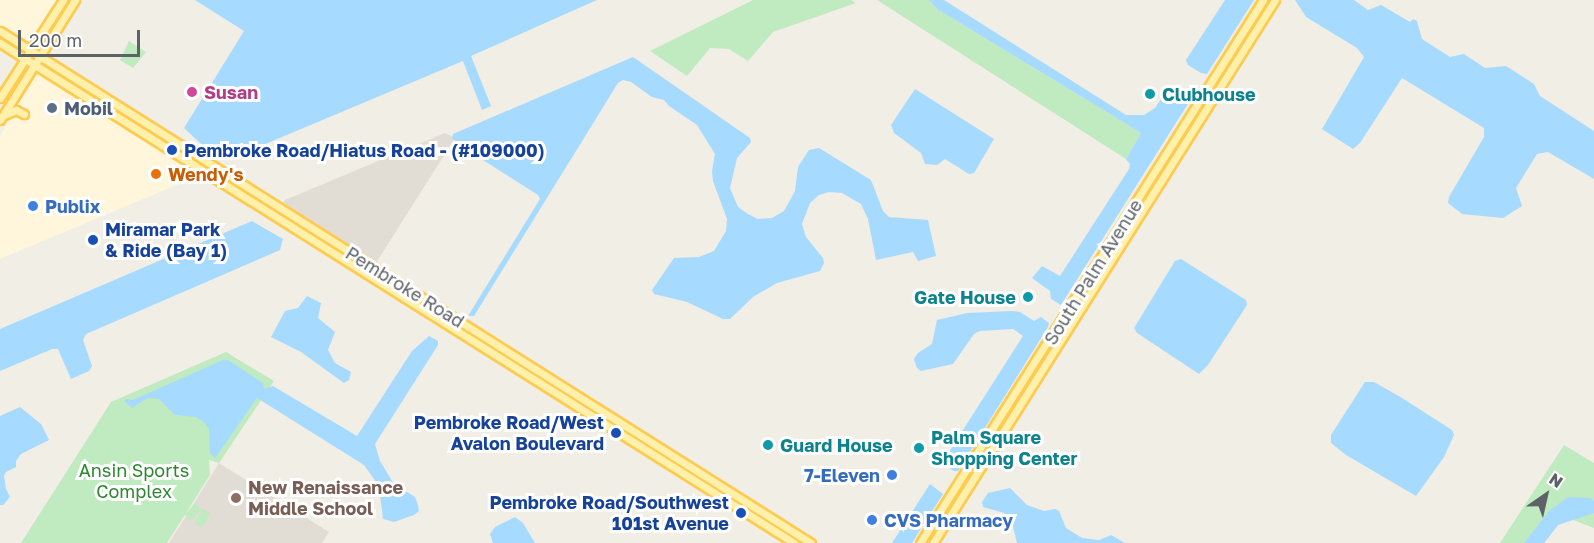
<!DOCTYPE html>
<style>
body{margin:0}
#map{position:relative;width:1594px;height:543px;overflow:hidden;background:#f1eee5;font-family:"Golos Text",sans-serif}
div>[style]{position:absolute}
.commercial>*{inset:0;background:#fff6dc}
.education>*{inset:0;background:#e1ddd4}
.green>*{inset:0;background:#c0eac0;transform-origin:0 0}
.water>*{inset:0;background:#a7daff}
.roads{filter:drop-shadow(2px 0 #fecb51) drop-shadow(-2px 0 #fecb51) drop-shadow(0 2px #fecb51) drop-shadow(0 -2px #fecb51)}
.major>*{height:7px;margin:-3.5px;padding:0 3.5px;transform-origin:3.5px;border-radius:3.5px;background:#fff0ac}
.dots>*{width:16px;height:16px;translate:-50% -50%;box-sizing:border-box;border:3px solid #fff;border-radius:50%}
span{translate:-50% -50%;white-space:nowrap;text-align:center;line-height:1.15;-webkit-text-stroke:6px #fff;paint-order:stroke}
.hotel-label{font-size:18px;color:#b23c85;font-weight:700}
.left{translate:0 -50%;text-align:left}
.culture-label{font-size:18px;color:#0d838f;font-weight:700}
.right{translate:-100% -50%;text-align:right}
.service-label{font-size:18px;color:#4e5e75;font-weight:700}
.transit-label{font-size:18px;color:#164399;font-weight:700}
.food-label{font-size:18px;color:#c56008;font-weight:700}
.shop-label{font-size:18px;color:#366cbe;font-weight:700}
.street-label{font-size:18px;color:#5d6267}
.park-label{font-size:18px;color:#2d8630}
.education-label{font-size:18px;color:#785e54;font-weight:700}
.north{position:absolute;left:1516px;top:465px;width:60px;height:60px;-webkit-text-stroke:4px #fff;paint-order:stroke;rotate:34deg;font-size:16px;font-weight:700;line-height:24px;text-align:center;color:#5d6267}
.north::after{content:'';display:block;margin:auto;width:21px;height:27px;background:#5d6267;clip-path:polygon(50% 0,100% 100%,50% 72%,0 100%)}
.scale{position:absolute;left:18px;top:30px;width:122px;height:27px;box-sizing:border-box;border:3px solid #5d6267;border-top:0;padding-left:8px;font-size:18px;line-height:21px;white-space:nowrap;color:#5d6267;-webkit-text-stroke:4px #fff;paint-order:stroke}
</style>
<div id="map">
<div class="commercial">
<i style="clip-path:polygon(0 0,56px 0,28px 43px,0 25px)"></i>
<i style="clip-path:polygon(40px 74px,198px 176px,0 259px,0 136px,33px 76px)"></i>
</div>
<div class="education">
<i style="clip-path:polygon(445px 133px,455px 138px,376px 263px,283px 203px,285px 200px)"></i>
<i style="clip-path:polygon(219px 463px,329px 532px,322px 543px,169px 543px)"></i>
</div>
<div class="green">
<i style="clip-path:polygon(753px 0,851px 0,856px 3px,773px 32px,748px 61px,729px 49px,710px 48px,687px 76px,650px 51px)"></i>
<i style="clip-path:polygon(877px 0,929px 0,937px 9px,1141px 133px,1126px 159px)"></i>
<i style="clip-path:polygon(129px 41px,146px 52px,133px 68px,120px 60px)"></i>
<i style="clip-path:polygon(226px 352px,274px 381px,219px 463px,209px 460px,210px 475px,167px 543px,21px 543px,111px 402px)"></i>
<i style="clip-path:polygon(1564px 445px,1594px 463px,1594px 528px,1571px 519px,1558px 525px,1544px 543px,1500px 543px)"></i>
<i style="left:195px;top:503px;width:9px;height:16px;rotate:41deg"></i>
<i style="left:203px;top:509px;width:9px;height:16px;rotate:32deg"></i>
</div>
<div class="water">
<i style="clip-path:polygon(195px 0,597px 0,471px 56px,491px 106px,482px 110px,463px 61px,232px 158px,224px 158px,200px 143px,184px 128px,244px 31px)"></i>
<i style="clip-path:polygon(929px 0,944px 0,1126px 115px,1144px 115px,1155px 108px,1169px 87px,1173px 86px,1191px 99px,1061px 305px,1051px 299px,1050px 291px,1032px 278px,1042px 266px,1060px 276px,1129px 169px,1130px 164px,1126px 159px,1141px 133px,937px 9px)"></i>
<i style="clip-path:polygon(1225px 0,1254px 0,1207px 74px,1201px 73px,1188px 65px,1186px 60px)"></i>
<i style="clip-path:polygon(1295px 0,1354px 0,1368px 10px,1381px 5px,1410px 22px,1413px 19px,1417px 21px,1422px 39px,1450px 57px,1464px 54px,1485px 68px,1506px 66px,1534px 84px,1540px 96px,1594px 131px,1594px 179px,1548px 152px,1537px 154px,1516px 188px,1522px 206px,1503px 218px,1462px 214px,1448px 203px,1449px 197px,1484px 137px,1484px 128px,1402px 78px,1360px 143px,1353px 149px,1322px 129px,1364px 57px,1357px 48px,1306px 17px)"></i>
<i style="clip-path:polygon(633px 57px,750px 138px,751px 142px,737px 158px,730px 188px,738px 207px,748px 214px,758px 219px,772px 218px,784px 211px,795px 191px,798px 167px,809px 150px,819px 148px,871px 180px,883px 211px,889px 217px,928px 220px,936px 256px,918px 261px,913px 252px,876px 260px,868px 219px,861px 204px,842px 193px,829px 192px,819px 195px,810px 203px,802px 224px,806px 237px,823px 258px,824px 263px,820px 271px,777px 283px,753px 297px,730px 319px,723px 319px,687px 302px,654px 294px,652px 290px,674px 258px,699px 257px,714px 251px,726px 231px,727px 219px,713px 181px,712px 171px,715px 154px,697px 125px,669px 106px,664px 100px,652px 97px,631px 82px,623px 80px,618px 83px,474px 316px,468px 316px,540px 199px,538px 195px,458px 144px,452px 138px,453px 134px)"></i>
<i style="clip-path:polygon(915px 89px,994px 139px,974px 173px,969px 174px,945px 159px,937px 165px,925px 164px,921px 153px,894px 133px,891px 125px)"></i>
<i style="clip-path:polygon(252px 221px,283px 239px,280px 250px,86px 334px,83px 340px,92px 366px,89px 371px,71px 379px,58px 349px,52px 349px,0 371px,0 329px)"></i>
<i style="clip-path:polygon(1181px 259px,1246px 300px,1247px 305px,1208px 365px,1199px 374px,1137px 333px,1134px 328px,1175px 261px)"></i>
<i style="clip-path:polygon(307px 296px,321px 303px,318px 318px,335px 332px,328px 350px,335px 363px,351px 372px,349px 380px,344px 383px,301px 352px,271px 337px,285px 311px,298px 308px)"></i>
<i style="clip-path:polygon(1012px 311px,1020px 312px,1034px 321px,1041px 317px,1049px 323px,1048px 327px,958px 471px,954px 471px,942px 463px,1023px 336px,1013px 329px,980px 331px,974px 334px,953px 364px,921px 371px,917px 368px,914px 359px,918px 353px,932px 344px,937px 320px,967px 313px)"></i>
<i style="clip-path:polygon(429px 336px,438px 341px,438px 345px,375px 444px,380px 461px,394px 484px,415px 497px,418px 505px,419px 511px,414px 515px,394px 522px,383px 519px,379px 486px,364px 465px,257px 398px,215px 458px,210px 453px,209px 429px,204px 422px,196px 417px,175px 415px,159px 399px,148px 398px,132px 408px,124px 401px,126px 399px,133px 400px,223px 360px,228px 360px,263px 383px,264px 389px,273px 386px,357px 436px,412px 351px)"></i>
<i style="clip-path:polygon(1365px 382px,1374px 382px,1402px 398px,1452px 430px,1454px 435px,1444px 457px,1416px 496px,1346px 455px,1331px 443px,1331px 435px)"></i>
<i style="clip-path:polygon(20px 407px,41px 424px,49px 440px,21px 454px,16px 461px,16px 467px,6px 472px,4px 476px,6px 489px,10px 497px,3px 505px,0 505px,0 416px)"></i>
<i style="clip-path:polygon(930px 484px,943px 494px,912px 543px,892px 543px)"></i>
<i style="clip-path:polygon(1010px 488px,1027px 505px,1044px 511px,1055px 509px,1059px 511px,1066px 528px,1082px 538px,1099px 540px,1111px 535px,1125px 543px,1017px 543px,1012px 523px,1004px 513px,983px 507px,982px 502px,988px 493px)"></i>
<i style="clip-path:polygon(1568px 497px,1590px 498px,1594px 501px,1594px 513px,1558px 525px,1544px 543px,1524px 543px,1549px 511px)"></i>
<i style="clip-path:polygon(515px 517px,523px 523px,535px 543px,493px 543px,490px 534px,495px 527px)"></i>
</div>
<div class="roads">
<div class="major">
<i style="left:0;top:31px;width:959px;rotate:32.27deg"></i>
<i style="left:0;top:43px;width:938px;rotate:32.2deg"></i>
<i style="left:0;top:98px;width:117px;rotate:-57.3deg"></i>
<i style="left:4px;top:115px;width:13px;rotate:-23deg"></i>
<i style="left:16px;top:110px;width:9px;rotate:27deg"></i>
<i style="left:0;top:120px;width:142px;rotate:-58deg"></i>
<i style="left:920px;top:543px;width:642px;rotate:-57.72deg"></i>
<i style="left:933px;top:543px;width:642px;rotate:-57.8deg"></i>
</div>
</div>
<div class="dots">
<i style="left:192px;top:92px;background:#d1479c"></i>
<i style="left:1150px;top:94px;background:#0f9aa8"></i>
<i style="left:52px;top:108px;background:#5c6f8a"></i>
<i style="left:172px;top:150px;background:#1a4fb4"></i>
<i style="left:156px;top:174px;background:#e8710a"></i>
<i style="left:33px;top:206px;background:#3f7fe0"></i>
<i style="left:93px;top:240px;background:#1a4fb4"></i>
<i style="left:1028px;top:297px;background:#0f9aa8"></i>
<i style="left:616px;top:433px;background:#1a4fb4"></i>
<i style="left:768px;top:445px;background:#0f9aa8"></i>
<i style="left:919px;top:448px;background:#0f9aa8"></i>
<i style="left:892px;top:475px;background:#3f7fe0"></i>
<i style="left:236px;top:498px;background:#8d6e63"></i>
<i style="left:741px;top:513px;background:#1a4fb4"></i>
<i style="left:872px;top:520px;background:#3f7fe0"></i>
</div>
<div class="hotel-label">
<span class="left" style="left:204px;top:92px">Susan</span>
</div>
<div class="culture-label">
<span class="left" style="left:1162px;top:94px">Clubhouse</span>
<span class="right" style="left:1016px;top:297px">Gate House</span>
<span class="left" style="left:931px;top:448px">Palm Square<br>Shopping Center</span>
<span class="left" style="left:780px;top:445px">Guard House</span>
</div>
<div class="service-label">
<span class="left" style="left:64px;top:108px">Mobil</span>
</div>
<div class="transit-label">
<span class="left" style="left:184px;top:150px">Pembroke Road/Hiatus Road - (#109000)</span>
<span class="left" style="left:105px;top:240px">Miramar Park<br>&amp; Ride (Bay 1)</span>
<span class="right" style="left:604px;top:433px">Pembroke Road/West<br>Avalon Boulevard</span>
<span class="right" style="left:729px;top:513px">Pembroke Road/Southwest<br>101st Avenue</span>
</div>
<div class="food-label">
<span class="left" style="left:168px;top:174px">Wendy's</span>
</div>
<div class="shop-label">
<span class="left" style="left:45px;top:206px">Publix</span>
<span class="right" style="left:880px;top:475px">7-Eleven</span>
<span class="left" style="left:884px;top:520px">CVS Pharmacy</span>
</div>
<div class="street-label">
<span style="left:1093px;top:272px;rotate:-58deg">South Palm Avenue</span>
<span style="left:405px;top:287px;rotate:32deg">Pembroke Road</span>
</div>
<div class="park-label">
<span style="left:134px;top:481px">Ansin Sports<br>Complex</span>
</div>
<div class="education-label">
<span class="left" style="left:248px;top:498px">New Renaissance<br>Middle School</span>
</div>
<div class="north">N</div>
<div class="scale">200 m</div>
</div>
